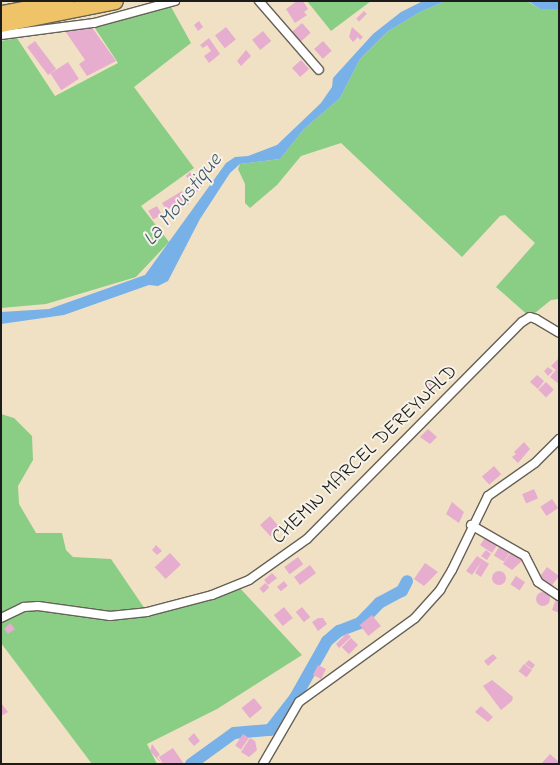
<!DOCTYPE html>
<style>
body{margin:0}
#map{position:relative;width:560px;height:765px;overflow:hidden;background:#f0e1c4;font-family:"Indie Flower",sans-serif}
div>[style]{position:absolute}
.green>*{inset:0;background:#8acd85}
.water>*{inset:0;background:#78b1e8}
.river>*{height:12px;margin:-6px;padding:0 6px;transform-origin:6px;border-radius:6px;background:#78b1e8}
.building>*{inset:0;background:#e6adce;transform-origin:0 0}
.round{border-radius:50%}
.roads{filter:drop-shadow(1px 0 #666157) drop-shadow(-1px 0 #666157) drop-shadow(0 1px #666157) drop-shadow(0 -1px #666157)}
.street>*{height:8px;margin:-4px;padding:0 4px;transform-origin:4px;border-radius:4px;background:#fff}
.highway>*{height:15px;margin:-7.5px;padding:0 7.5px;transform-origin:7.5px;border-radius:7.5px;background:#efc469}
span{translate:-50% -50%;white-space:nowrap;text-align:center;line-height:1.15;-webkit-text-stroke:4px #f7f3e8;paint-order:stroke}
.street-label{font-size:20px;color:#1c1c1c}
.water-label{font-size:21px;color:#41586e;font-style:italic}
.frame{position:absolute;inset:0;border:2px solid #1c1c1c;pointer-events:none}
</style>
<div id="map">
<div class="green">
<i style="clip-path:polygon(307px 1px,371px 1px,331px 31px)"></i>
<i style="clip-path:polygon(446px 1px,527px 1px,540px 9px,559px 9px,559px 299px,551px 300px,530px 317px,496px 287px,535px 243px,505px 215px,500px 216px,462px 257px,341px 143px,301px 156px,277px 185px,250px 208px,245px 203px,245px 184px,238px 169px,240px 164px,280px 159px,304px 129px,340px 98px,360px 59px,387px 32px,420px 12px)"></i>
<i style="clip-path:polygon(170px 5px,191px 43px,134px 87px,194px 168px,141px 206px,169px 242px,136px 277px,46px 304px,1px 308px,1px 41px,17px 38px,55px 96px,118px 63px,93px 25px)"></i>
<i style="clip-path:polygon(1px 414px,14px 418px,32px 436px,33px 460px,18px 486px,19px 504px,36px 533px,62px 533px,66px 550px,73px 557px,111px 559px,147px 612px,238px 586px,302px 655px,217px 709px,147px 744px,157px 764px,92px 764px,1px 643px)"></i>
</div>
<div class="water">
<i style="clip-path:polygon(423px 1px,446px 1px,420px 12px,387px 32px,360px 59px,340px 98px,304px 129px,280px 159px,240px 164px,230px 173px,200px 219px,168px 281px,158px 286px,149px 285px,64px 315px,1px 324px,1px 312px,49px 309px,145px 275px,226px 163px,235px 157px,248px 156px,277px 145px,321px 103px,332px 87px,333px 78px,373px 34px,401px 12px)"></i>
<i style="clip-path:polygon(528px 1px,559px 1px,559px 9px,540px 9px)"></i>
</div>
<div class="river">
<i style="left:191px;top:764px;width:53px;rotate:-35.8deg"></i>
<i style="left:234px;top:733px;width:36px;rotate:-5deg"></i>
<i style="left:270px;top:730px;width:41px;rotate:-52deg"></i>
<i style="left:295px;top:698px;width:65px;rotate:-60.7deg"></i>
<i style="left:327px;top:641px;width:16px;rotate:-40deg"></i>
<i style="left:339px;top:631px;width:22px;rotate:-21deg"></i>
<i style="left:360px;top:623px;width:28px;rotate:-46deg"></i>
<i style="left:379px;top:603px;width:26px;rotate:-28deg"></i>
<i style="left:402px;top:591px;width:11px;rotate:-63deg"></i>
</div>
<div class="building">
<i style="clip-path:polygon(297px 1px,303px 1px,308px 9px,304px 12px,307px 15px,295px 23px,286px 9px)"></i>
<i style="left:364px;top:11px;width:4px;height:11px;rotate:45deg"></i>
<i style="clip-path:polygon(199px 21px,203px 27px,198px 31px,194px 25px)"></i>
<i style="left:302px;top:23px;width:13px;height:14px;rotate:48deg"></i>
<i style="clip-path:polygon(91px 26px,116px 61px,87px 76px,79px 64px,85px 60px,65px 31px)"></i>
<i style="left:226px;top:27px;width:16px;height:14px;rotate:52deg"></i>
<i style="clip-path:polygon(352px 27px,363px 37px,360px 40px,358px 37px,353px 42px,349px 37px)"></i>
<i style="left:263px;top:31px;width:13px;height:14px;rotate:51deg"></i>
<i style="clip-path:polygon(209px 38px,220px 54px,209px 63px,204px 56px,211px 51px,207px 45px,203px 48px,200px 45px)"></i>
<i style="left:35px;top:41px;width:35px;height:10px;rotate:53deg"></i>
<i style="left:323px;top:41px;width:13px;height:12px;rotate:48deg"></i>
<i style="clip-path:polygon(246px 50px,251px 56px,241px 66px,237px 61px)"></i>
<i style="left:301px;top:60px;width:12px;height:12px;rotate:48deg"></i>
<i style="left:68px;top:62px;width:20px;height:21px;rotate:57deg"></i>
<i style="clip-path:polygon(190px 172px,196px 180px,191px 183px,186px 176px)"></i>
<i style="clip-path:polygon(197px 182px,202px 187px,195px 194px,190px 188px)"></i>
<i style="clip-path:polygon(182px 191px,189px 204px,177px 211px,174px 206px,166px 210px,162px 203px)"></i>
<i style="left:157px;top:206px;width:10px;height:10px;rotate:61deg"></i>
<i style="clip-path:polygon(559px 358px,559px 384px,550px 377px,556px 370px,551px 366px)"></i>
<i style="clip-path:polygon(548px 367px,553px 371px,548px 376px,544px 371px)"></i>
<i style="clip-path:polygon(537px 375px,544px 381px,538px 389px,530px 382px)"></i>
<i style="left:432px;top:377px;width:11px;height:9px;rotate:45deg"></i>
<i style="left:546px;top:382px;width:11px;height:11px;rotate:45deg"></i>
<i style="clip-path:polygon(428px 429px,437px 437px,430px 444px,420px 437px)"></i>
<i style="clip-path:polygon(524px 442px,530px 449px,518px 463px,512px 457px,516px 454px,514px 452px)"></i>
<i style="left:494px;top:466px;width:11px;height:16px;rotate:49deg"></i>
<i style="left:534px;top:489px;width:10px;height:13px;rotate:66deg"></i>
<i style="left:552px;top:499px;width:11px;height:14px;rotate:56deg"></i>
<i style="clip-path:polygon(452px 502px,464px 512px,459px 523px,446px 514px)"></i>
<i style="clip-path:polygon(270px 516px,281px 529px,278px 531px,276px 529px,271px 537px,260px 525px)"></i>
<i style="clip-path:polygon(485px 538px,498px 544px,492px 553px,480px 545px)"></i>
<i style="clip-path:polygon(156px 545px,162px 551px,157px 555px,152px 550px)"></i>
<i style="left:499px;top:547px;width:12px;height:10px;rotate:31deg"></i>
<i style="clip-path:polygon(486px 550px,491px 554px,487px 560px,481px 556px)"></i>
<i style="clip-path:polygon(511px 552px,523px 560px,512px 570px,503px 564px)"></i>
<i style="left:170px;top:553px;width:16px;height:21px;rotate:47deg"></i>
<i style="clip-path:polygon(477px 556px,489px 564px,481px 577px,475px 573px,482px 561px,472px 575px,466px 571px)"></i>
<i style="left:298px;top:557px;width:9px;height:17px;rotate:54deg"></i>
<i style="clip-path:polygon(425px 563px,438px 572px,424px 586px,414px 579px)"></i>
<i style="left:310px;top:565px;width:10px;height:20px;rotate:53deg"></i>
<i style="left:547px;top:567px;width:15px;height:13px;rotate:37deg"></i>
<i class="round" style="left:492px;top:571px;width:14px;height:14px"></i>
<i style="clip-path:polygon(272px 573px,277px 578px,268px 585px,264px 580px)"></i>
<i style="left:516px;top:576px;width:11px;height:10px;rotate:34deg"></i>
<i style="left:284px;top:581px;width:6px;height:9px;rotate:51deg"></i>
<i style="left:265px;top:583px;width:6px;height:8px;rotate:45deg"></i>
<i class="round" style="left:536px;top:592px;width:14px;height:14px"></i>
<i style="clip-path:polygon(556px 599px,559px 601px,559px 613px,552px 610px)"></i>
<i style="left:284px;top:607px;width:14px;height:13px;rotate:51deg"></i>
<i style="left:302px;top:607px;width:13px;height:8px;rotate:51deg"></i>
<i style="left:372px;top:615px;width:14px;height:16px;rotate:51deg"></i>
<i style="clip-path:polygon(318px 618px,323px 618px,327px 624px,318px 631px,312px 622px)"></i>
<i style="clip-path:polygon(10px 623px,15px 629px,8px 634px,4px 629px)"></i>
<i style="clip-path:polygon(347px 633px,351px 637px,339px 648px,336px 644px)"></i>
<i style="left:351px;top:638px;width:10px;height:13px;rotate:45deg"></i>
<i style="clip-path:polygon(493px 654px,497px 658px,488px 666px,484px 661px)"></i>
<i style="clip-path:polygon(529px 660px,535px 665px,532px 669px,525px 664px)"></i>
<i style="left:524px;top:664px;width:10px;height:9px;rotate:37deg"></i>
<i style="left:318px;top:665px;width:9px;height:11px;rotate:27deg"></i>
<i style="clip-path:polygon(492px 680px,513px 697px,512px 701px,501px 710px,483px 686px)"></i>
<i style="left:254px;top:698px;width:13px;height:16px;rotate:51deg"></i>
<i style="clip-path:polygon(1px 703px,8px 712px,1px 716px)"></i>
<i style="clip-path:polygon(481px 706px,493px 717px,488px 722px,475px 712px)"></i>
<i style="clip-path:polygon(194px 733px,200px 741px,194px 746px,188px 739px)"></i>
<i style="left:243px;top:734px;width:7px;height:14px;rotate:34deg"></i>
<i style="clip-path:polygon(250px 738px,255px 741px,257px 750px,249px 757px,241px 752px)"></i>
<i style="clip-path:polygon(152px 744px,160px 755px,157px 757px,162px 764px,150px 751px)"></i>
<i style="clip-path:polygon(173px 748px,184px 764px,163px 764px,159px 757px)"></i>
<i style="clip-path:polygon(550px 754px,559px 762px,559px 764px,541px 764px)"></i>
</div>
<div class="roads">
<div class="street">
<i style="left:259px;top:1px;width:91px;rotate:49deg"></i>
<i style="left:1px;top:35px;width:94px;rotate:-7.4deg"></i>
<i style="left:94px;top:23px;width:84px;rotate:-15.2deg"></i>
<i style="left:471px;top:525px;width:62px;rotate:29.9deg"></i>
<i style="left:525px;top:556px;width:29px;rotate:63deg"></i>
<i style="left:538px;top:582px;width:25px;rotate:34deg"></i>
<i style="left:1px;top:618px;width:25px;rotate:-26deg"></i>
<i style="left:24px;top:607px;width:14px;rotate:-4deg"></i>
<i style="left:38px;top:606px;width:73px;rotate:7.9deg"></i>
<i style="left:110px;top:616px;width:37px;rotate:-6deg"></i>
<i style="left:147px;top:612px;width:67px;rotate:-14.7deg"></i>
<i style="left:212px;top:595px;width:40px;rotate:-22deg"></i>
<i style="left:249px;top:580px;width:71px;rotate:-35.3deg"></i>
<i style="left:307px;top:539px;width:305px;rotate:-45.3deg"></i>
<i style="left:522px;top:322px;width:9px;rotate:-32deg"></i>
<i style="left:530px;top:317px;width:6px;rotate:18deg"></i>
<i style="left:536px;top:319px;width:27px;rotate:31deg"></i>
<i style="left:263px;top:764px;width:72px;rotate:-59.9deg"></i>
<i style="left:299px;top:702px;width:143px;rotate:-35.9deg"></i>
<i style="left:415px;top:618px;width:38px;rotate:-48deg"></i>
<i style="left:440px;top:590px;width:23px;rotate:-59deg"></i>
<i style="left:452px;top:570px;width:82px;rotate:-64.1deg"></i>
<i style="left:488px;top:496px;width:57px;rotate:-35.1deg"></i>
<i style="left:535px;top:463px;width:34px;rotate:-45deg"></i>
</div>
<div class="highway">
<i style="left:1px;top:13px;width:66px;rotate:-10.5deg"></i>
<i style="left:1px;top:24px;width:116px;rotate:-11.4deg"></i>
</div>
</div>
<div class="street-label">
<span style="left:365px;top:455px;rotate:-44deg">CHEMIN MARCEL DEREYNALD</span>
</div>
<div class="water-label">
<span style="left:183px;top:200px;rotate:-51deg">La Moustique</span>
</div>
<div class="frame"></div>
</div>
